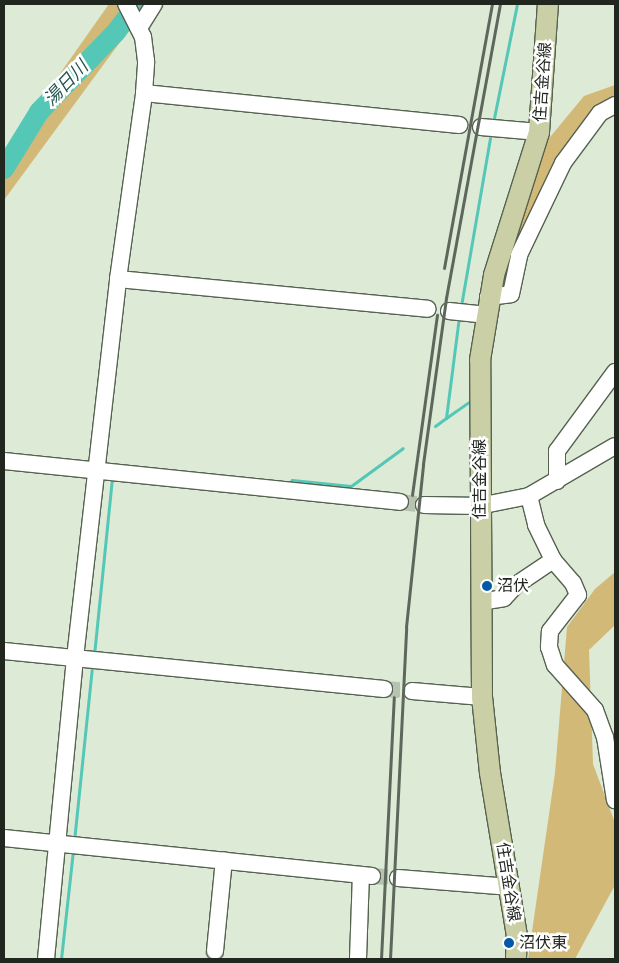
<!DOCTYPE html>
<meta charset="utf-8">
<style>
body{margin:0}
#map{position:relative;width:619px;height:963px;overflow:hidden;background:#dcead6;font-family:Spectral,"Noto Sans JP",serif}
div>[style]{position:absolute}
.green>*{inset:0;background:#d3b977}
.stream>*{height:3px;margin:-1.5px;padding:0 1.5px;transform-origin:1.5px;border-radius:1.5px;background:#54c7b7}
.river>*{height:20px;margin:-10px;padding:0 10px;transform-origin:10px;border-radius:10px;background:#54c7b7}
.minor-tunnel>*{height:16px;margin-top:-8px;transform-origin:0;background:repeating-linear-gradient(90deg,#b7c3b1 0 16px,transparent 0 24px)}
.roads{filter:drop-shadow(1px 0 #566250) drop-shadow(-1px 0 #566250) drop-shadow(0 1px #566250) drop-shadow(0 -1px #566250)}
.minor>*{height:16px;margin:-8px;padding:0 8px;transform-origin:8px;border-radius:8px;background:#fff}
.major>*{height:20px;margin:-10px;padding:0 10px;transform-origin:10px;border-radius:10px;background:#cbcfa5}
.rail>*{height:3px;margin:-1.5px;padding:0 1.5px;transform-origin:1.5px;border-radius:1.5px;background:#5e675b}
.dots>*{width:14px;height:14px;translate:-50% -50%;box-sizing:border-box;border:2px solid #fff;border-radius:50%}
span{translate:-50% -50%;white-space:nowrap;text-align:center;line-height:1.15;-webkit-text-stroke:5px #fff;paint-order:stroke}
.street-label{font-size:16px;color:#21271f}
.poi-label{font-size:16px;color:#21271f}
.left{translate:0 -50%;text-align:left}
.water-label{font-size:18px;color:#26564f;font-style:italic}
.frame{position:absolute;inset:0;border:5px solid #21271f;pointer-events:none}
</style>
<div id="map">
<div class="green">
<i style="clip-path:polygon(109px 4px,148px 4px,4px 200px,4px 153px)"></i>
<i style="clip-path:polygon(615px 85px,615px 100px,596px 111px,519px 244px,516px 240px,546px 142px,584px 96px)"></i>
<i style="clip-path:polygon(615px 572px,615px 625px,589px 650px,593px 764px,615px 823px,615px 885px,575px 959px,528px 959px,555px 773px,567px 627px,595px 589px)"></i>
</div>
<div class="stream">
<i style="left:493px;top:123px;width:121px;rotate:-78.6deg"></i>
<i style="left:461px;top:306px;width:176px;rotate:-80.2deg"></i>
<i style="left:446px;top:418px;width:29px;rotate:-35deg"></i>
<i style="left:435px;top:426px;width:14px;rotate:-36deg"></i>
<i style="left:446px;top:418px;width:102px;rotate:-82.7deg"></i>
<i style="left:289px;top:484px;width:5px;rotate:-53deg"></i>
<i style="left:292px;top:480px;width:59px;rotate:5.8deg"></i>
<i style="left:351px;top:486px;width:64px;rotate:-36.2deg"></i>
<i style="left:460px;top:498px;width:13px;rotate:-4deg"></i>
<i style="left:94px;top:655px;width:177px;rotate:-84.2deg"></i>
<i style="left:74px;top:841px;width:176px;rotate:-84.1deg"></i>
<i style="left:61px;top:959px;width:110px;rotate:-83.7deg"></i>
</div>
<div class="river">
<i style="left:4px;top:169px;width:67px;rotate:-58.4deg"></i>
<i style="left:39px;top:112px;width:111px;rotate:-46.1deg"></i>
<i style="left:116px;top:32px;width:35px;rotate:-53deg"></i>
</div>
<div class="minor-tunnel">
<i style="left:400px;top:502px;width:24px;rotate:7deg"></i>
<i style="left:384px;top:689px;width:28px;rotate:4deg"></i>
<i style="left:372px;top:876px;width:26px;rotate:4deg"></i>
</div>
<div class="roads">
<div class="minor">
<i style="left:139px;top:28px;width:28px;rotate:-58deg"></i>
<i style="left:144px;top:93px;width:317px;rotate:5.8deg"></i>
<i style="left:481px;top:127px;width:58px;rotate:4.9deg"></i>
<i style="left:118px;top:279px;width:311px;rotate:5.5deg"></i>
<i style="left:488px;top:297px;width:23px;rotate:-7deg"></i>
<i style="left:511px;top:294px;width:40px;rotate:-78deg"></i>
<i style="left:519px;top:255px;width:102px;rotate:-64.4deg"></i>
<i style="left:563px;top:163px;width:62px;rotate:-53.5deg"></i>
<i style="left:600px;top:113px;width:17px;rotate:-28deg"></i>
<i style="left:449px;top:311px;width:36px;rotate:6deg"></i>
<i style="left:4px;top:461px;width:398px;rotate:5.9deg"></i>
<i style="left:557px;top:481px;width:30px;rotate:-90deg"></i>
<i style="left:557px;top:451px;width:98px;rotate:-53.7deg"></i>
<i style="left:529px;top:496px;width:30px;rotate:76deg"></i>
<i style="left:536px;top:525px;width:39px;rotate:64deg"></i>
<i style="left:424px;top:505px;width:55px;rotate:1deg"></i>
<i style="left:479px;top:506px;width:51px;rotate:-11.3deg"></i>
<i style="left:529px;top:496px;width:99px;rotate:-30.2deg"></i>
<i style="left:480px;top:602px;width:24px;rotate:-9deg"></i>
<i style="left:504px;top:598px;width:18px;rotate:-47deg"></i>
<i style="left:516px;top:585px;width:45px;rotate:-34deg"></i>
<i style="left:553px;top:560px;width:30px;rotate:49deg"></i>
<i style="left:573px;top:583px;width:13px;rotate:67deg"></i>
<i style="left:578px;top:595px;width:46px;rotate:127.9deg"></i>
<i style="left:550px;top:631px;width:16px;rotate:94deg"></i>
<i style="left:549px;top:647px;width:19px;rotate:72deg"></i>
<i style="left:555px;top:665px;width:60px;rotate:48.4deg"></i>
<i style="left:595px;top:710px;width:29px;rotate:70deg"></i>
<i style="left:605px;top:737px;width:64px;rotate:81deg"></i>
<i style="left:4px;top:651px;width:382px;rotate:5.7deg"></i>
<i style="left:412px;top:691px;width:70px;rotate:4.9deg"></i>
<i style="left:4px;top:838px;width:370px;rotate:5.9deg"></i>
<i style="left:398px;top:878px;width:112px;rotate:4.6deg"></i>
<i style="left:215px;top:951px;width:91px;rotate:-84.4deg"></i>
<i style="left:46px;top:959px;width:302px;rotate:-84.5deg"></i>
<i style="left:75px;top:658px;width:381px;rotate:-83.5deg"></i>
<i style="left:118px;top:279px;width:188px;rotate:-82deg"></i>
<i style="left:144px;top:93px;width:32px;rotate:-86deg"></i>
<i style="left:146px;top:61px;width:24px;rotate:-97deg"></i>
<i style="left:143px;top:37px;width:37px;rotate:-117deg"></i>
<i style="left:358px;top:959px;width:84px;rotate:-88deg"></i>
</div>
<div class="major">
<i style="left:516px;top:959px;width:23px;rotate:-88deg"></i>
<i style="left:517px;top:936px;width:165px;rotate:-99.4deg"></i>
<i style="left:490px;top:773px;width:76px;rotate:-96deg"></i>
<i style="left:482px;top:697px;width:337px;rotate:-90.3deg"></i>
<i style="left:480px;top:360px;width:86px;rotate:-80.6deg"></i>
<i style="left:494px;top:275px;width:150px;rotate:-72.5deg"></i>
<i style="left:539px;top:132px;width:128px;rotate:-86deg"></i>
</div>
</div>
<div class="rail">
<i style="left:444px;top:268px;width:268px;rotate:-79.7deg"></i>
<i style="left:412px;top:495px;width:182px;rotate:-82.1deg"></i>
<i style="left:381px;top:959px;width:262px;rotate:-87.2deg"></i>
<i style="left:390px;top:959px;width:332px;rotate:-87.2deg"></i>
<i style="left:406px;top:627px;width:164px;rotate:-84deg"></i>
<i style="left:423px;top:464px;width:168px;rotate:-82.1deg"></i>
<i style="left:446px;top:298px;width:299px;rotate:-79.6deg"></i>
</div>
<div class="dots">
<i style="left:487px;top:586px;background:#0159a7"></i>
<i style="left:509px;top:943px;background:#0159a7"></i>
</div>
<div class="street-label">
<span style="left:543px;top:82px;rotate:-86deg">住吉金谷線</span>
<span style="left:480px;top:479px;rotate:-90deg">住吉金谷線</span>
<span style="left:508px;top:882px;rotate:81deg">住吉金谷線</span>
</div>
<div class="poi-label">
<span class="left" style="left:497px;top:586px">沼伏</span>
<span class="left" style="left:519px;top:943px">沼伏東</span>
</div>
<div class="water-label">
<span style="left:67px;top:84px;rotate:-46deg">湯日川</span>
</div>
<div class="frame"></div>
</div>
